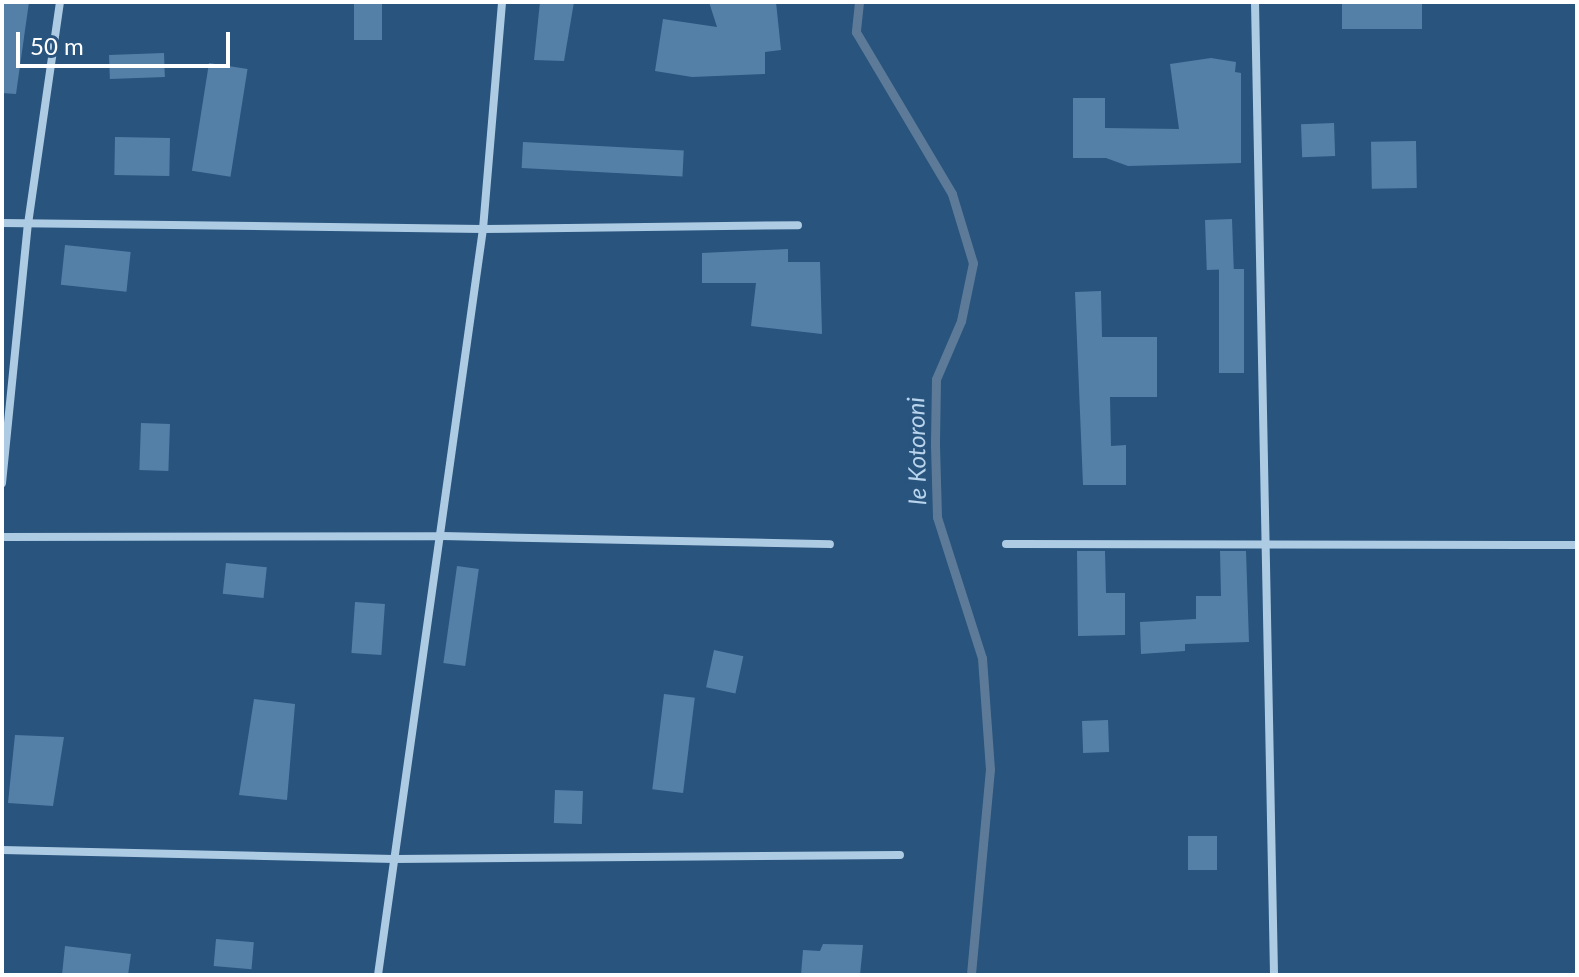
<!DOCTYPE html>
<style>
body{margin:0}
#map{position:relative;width:1579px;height:977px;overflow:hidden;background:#28547d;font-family:Lato,sans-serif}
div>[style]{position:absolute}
.stream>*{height:9px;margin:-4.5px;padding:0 4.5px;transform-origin:4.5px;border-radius:4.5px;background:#5d7b98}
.building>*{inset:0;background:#5480a8;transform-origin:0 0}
.street>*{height:8px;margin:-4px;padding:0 4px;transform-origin:4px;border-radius:4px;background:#aecbe4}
span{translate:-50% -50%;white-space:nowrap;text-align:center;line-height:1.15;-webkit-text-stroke:7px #28547d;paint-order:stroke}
.water-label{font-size:24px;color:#b9d4ec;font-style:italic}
.frame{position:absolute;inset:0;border:4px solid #fff;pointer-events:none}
.scale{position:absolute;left:16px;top:32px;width:214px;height:36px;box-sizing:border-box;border:4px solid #fff;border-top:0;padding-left:10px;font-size:24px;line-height:28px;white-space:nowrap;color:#fff;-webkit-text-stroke:6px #28547d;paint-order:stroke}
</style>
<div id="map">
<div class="stream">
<i style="left:859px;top:2px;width:30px;rotate:96deg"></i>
<i style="left:856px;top:32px;width:188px;rotate:59.3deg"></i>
<i style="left:952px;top:194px;width:72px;rotate:73.1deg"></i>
<i style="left:973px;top:263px;width:59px;rotate:101.7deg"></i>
<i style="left:961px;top:321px;width:63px;rotate:113.3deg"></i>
<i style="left:936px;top:379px;width:66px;rotate:90.9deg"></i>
<i style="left:935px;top:445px;width:72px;rotate:88.4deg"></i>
<i style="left:937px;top:517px;width:148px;rotate:72.3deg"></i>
<i style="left:982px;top:658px;width:111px;rotate:85.9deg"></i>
<i style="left:990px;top:769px;width:207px;rotate:95.3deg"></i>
</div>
<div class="building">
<i style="clip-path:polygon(2px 2px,29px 2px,16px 94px,2px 93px)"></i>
<i style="left:354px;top:2px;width:28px;height:38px"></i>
<i style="clip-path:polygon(540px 2px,574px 2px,564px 61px,534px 60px)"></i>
<i style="clip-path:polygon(709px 2px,776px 2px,781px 50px,765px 52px,765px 74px,692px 77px,655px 71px,663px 19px,717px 27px)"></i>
<i style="left:1342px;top:2px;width:80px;height:27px"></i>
<i style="left:164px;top:53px;width:24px;height:55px;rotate:88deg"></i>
<i style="clip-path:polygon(1211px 58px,1236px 62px,1235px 72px,1241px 73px,1241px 163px,1128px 166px,1106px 158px,1073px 158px,1073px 98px,1105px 98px,1105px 128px,1179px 129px,1170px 64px)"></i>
<i style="left:209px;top:63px;width:39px;height:109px;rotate:9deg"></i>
<i style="left:1334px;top:123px;width:33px;height:33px;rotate:88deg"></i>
<i style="left:115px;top:137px;width:55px;height:38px;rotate:1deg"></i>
<i style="left:1416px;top:141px;width:47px;height:45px;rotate:89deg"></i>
<i style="left:523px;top:142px;width:161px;height:26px;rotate:3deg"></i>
<i style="left:1232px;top:219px;width:50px;height:27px;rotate:88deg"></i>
<i style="left:65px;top:245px;width:66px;height:40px;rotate:6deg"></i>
<i style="clip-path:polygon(788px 249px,788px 262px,820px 262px,822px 334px,751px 326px,756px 283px,702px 283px,702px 253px)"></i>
<i style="left:1244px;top:269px;width:104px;height:25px;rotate:90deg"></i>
<i style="clip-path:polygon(1101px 291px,1102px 337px,1157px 337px,1157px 397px,1110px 397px,1111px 446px,1126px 445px,1126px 485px,1083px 485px,1075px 292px)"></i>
<i style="left:141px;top:423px;width:29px;height:47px;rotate:2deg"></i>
<i style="clip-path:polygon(1077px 551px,1105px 551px,1106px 593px,1125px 593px,1125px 635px,1078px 636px)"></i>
<i style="clip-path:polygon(1220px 551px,1246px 551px,1249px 642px,1185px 644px,1185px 651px,1141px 654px,1140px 622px,1196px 619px,1196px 596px,1221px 596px)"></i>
<i style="left:226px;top:563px;width:41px;height:31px;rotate:6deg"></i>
<i style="left:457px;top:566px;width:22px;height:98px;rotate:8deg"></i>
<i style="left:355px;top:602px;width:30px;height:51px;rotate:4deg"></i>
<i style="left:714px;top:650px;width:30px;height:38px;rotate:12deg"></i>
<i style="left:664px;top:694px;width:31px;height:96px;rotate:7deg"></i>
<i style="clip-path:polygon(254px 699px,295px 704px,287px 800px,239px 795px)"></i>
<i style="left:1108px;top:720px;width:32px;height:26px;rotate:88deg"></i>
<i style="clip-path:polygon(15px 735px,64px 737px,53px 806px,8px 803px)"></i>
<i style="left:555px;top:790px;width:28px;height:33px;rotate:2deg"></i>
<i style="left:1217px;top:836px;width:34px;height:29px;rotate:90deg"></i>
<i style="left:216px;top:939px;width:38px;height:27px;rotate:5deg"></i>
<i style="clip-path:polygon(823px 944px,863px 945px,860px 975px,801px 975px,803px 950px,820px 951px)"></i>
<i style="clip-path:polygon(65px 946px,131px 954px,128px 975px,62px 975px)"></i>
</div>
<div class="street">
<i style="left:1255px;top:2px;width:973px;rotate:88.88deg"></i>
<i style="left:2px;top:223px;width:481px;rotate:0.7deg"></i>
<i style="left:483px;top:229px;width:315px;rotate:-0.7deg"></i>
<i style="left:2px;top:483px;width:260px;rotate:-84.3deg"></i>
<i style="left:28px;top:224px;width:224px;rotate:-81.8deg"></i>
<i style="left:2px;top:537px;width:440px;rotate:-0.1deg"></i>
<i style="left:442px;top:536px;width:388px;rotate:1.2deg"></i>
<i style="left:1006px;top:544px;width:571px;rotate:0.1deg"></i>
<i style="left:2px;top:850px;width:392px;rotate:1.3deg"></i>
<i style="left:394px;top:859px;width:506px;rotate:-0.45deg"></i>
<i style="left:378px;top:975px;width:753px;rotate:-81.99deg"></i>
<i style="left:483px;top:229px;width:228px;rotate:-85.2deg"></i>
</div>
<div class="water-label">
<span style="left:916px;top:451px;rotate:-91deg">le Kotoroni</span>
</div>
<div class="frame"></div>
<div class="scale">50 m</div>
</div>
